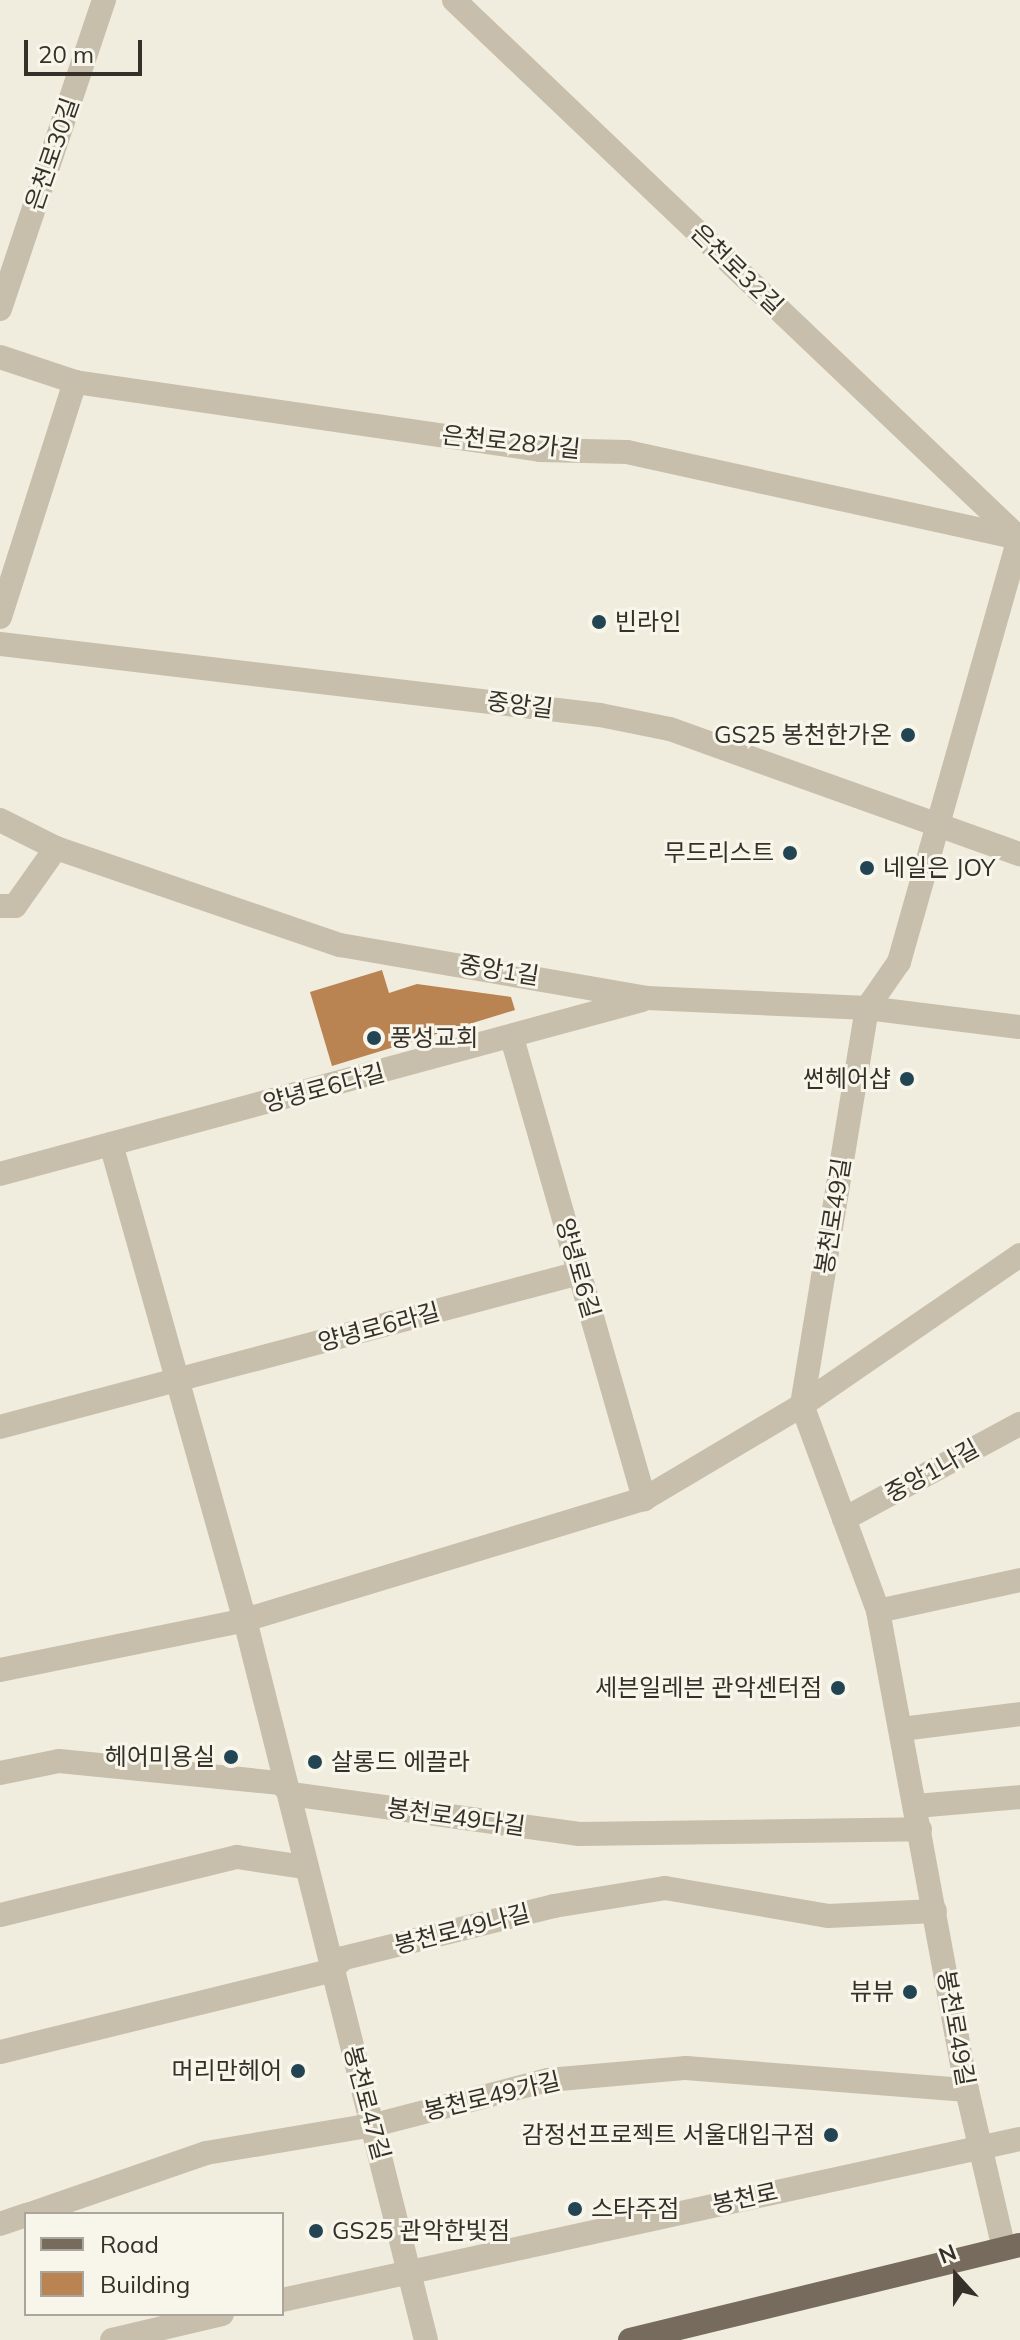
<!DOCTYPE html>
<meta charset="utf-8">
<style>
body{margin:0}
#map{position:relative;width:1020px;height:2340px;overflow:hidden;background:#f0ecde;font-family:Mulish,"Noto Sans KR",sans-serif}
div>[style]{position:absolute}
.building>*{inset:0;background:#ba8352}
.minor>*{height:24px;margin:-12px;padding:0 12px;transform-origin:12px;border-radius:12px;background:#c7beab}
.major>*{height:24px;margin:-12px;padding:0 12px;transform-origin:12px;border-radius:12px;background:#766b5c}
.dots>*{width:22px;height:22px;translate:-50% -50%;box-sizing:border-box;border:4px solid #f8f5ea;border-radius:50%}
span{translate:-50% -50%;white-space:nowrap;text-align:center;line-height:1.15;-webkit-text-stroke:6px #f8f5ea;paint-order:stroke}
.street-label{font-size:24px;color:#353029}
.poi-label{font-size:24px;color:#353029}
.left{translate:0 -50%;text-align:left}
.right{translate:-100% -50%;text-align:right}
.legend{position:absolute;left:24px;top:2212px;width:260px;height:104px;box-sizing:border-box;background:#f8f5ea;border:2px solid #aaa69d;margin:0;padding:10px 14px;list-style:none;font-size:24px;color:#353029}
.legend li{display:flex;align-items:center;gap:16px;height:40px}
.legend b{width:40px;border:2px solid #aaa69d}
.north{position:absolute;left:916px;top:2236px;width:80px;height:80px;-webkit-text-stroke:6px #f8f5ea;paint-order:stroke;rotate:339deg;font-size:22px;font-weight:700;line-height:32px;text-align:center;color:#353029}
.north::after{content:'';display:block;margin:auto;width:28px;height:36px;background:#353029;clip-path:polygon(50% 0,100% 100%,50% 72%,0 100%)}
.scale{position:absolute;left:24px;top:40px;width:118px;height:36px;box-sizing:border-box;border:4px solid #353029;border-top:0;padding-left:10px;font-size:24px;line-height:28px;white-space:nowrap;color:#353029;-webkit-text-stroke:6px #f8f5ea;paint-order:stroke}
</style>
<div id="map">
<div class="building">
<i style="clip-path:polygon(382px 970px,389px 993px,417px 984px,511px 997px,515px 1010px,332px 1066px,310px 992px)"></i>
</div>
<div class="minor">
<i style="left:454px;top:0;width:780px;rotate:43.6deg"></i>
<i style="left:1019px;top:538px;width:441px;rotate:105.8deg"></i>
<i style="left:899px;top:962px;width:56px;rotate:124.8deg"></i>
<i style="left:867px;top:1008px;width:402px;rotate:99.3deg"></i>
<i style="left:802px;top:1405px;width:220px;rotate:69.7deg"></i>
<i style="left:878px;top:1611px;width:487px;rotate:79.5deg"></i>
<i style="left:967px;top:2090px;width:163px;rotate:76.9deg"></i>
<i style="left:0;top:309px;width:326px;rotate:-71.4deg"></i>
<i style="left:0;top:357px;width:79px;rotate:18.4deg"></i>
<i style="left:75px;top:382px;width:470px;rotate:8.3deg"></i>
<i style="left:540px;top:450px;width:87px;rotate:1.3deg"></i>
<i style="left:627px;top:452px;width:401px;rotate:12.4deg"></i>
<i style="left:0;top:617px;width:247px;rotate:-72.3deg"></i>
<i style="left:0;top:644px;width:604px;rotate:6.75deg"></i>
<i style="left:600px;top:715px;width:71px;rotate:11.3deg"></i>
<i style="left:670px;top:729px;width:372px;rotate:19.7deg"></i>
<i style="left:0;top:820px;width:63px;rotate:26.6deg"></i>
<i style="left:56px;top:848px;width:300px;rotate:18.9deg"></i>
<i style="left:340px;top:945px;width:312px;rotate:9.8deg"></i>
<i style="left:647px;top:998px;width:220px;rotate:2.6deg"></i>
<i style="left:867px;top:1008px;width:154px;rotate:7.1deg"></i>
<i style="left:0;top:906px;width:15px"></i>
<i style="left:15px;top:906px;width:71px;rotate:-54.7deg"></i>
<i style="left:512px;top:1038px;width:480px;rotate:74deg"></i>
<i style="left:111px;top:1144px;width:495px;rotate:74.3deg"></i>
<i style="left:245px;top:1620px;width:742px;rotate:75.89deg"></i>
<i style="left:0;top:1174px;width:665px;rotate:-15.16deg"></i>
<i style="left:0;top:1427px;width:599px;rotate:-14.89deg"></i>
<i style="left:844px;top:1519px;width:200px;rotate:-28.4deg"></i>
<i style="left:878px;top:1611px;width:145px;rotate:-12.3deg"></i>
<i style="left:0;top:1670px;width:250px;rotate:-11.5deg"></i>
<i style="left:245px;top:1620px;width:417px;rotate:-16.9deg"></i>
<i style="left:644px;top:1499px;width:184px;rotate:-30.7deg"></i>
<i style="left:802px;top:1405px;width:265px;rotate:-34.5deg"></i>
<i style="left:902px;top:1729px;width:119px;rotate:-7.2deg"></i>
<i style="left:0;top:1773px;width:60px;rotate:-11.5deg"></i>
<i style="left:59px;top:1761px;width:223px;rotate:5.7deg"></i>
<i style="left:281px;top:1783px;width:15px;rotate:48deg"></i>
<i style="left:291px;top:1794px;width:291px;rotate:7.9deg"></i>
<i style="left:579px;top:1834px;width:341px;rotate:-0.8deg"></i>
<i style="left:916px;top:1806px;width:104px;rotate:-4.9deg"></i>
<i style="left:0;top:1915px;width:244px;rotate:-13.8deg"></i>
<i style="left:237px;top:1857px;width:69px;rotate:8.4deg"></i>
<i style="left:0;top:2052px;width:340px;rotate:-13.8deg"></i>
<i style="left:330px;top:1971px;width:19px;rotate:-43deg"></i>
<i style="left:344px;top:1958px;width:216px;rotate:-13.9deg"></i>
<i style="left:554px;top:1906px;width:112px;rotate:-9.2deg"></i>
<i style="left:665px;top:1888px;width:165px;rotate:9.7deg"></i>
<i style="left:828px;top:1916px;width:107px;rotate:-2.7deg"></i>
<i style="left:30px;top:2214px;width:186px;rotate:-19.1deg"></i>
<i style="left:206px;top:2153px;width:170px;rotate:-9.5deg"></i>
<i style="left:374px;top:2125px;width:180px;rotate:-14.5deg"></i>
<i style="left:548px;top:2080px;width:139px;rotate:-5deg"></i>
<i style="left:686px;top:2068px;width:282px;rotate:4.5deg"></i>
<i style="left:0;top:2224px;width:28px;rotate:-19deg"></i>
<i style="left:282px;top:2300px;width:755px;rotate:-12.31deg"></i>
<i style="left:112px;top:2340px;width:113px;rotate:-13.3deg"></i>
</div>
<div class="major">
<i style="left:630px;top:2340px;width:401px;rotate:-13.7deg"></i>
</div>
<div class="dots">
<i style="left:599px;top:622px;background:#234553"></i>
<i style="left:908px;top:735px;background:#234553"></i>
<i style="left:790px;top:853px;background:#234553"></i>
<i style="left:867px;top:868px;background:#234553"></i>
<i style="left:374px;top:1038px;background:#234553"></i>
<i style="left:907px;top:1079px;background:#234553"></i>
<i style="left:838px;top:1688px;background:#234553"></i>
<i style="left:231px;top:1757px;background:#234553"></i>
<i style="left:315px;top:1762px;background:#234553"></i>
<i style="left:910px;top:1992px;background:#234553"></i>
<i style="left:298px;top:2071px;background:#234553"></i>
<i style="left:831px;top:2135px;background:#234553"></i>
<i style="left:575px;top:2209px;background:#234553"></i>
<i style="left:316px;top:2231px;background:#234553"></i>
</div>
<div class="street-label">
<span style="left:52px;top:154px;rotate:-71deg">은천로30길</span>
<span style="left:737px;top:269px;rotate:44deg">은천로32길</span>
<span style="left:511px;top:442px;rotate:6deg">은천로28가길</span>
<span style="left:520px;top:705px;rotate:7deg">중앙길</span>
<span style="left:499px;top:970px;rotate:9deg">중앙1길</span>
<span style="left:324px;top:1088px;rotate:-15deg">양녕로6다길</span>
<span style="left:833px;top:1216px;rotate:-81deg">봉천로49길</span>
<span style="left:578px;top:1268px;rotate:74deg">양녕로6길</span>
<span style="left:379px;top:1327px;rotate:-15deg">양녕로6라길</span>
<span style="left:932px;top:1471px;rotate:-29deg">중앙1나길</span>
<span style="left:456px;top:1817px;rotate:8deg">봉천로49다길</span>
<span style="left:462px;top:1929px;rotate:-14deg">봉천로49나길</span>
<span style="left:956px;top:2028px;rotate:80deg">봉천로49길</span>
<span style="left:492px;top:2096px;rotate:-13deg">봉천로49가길</span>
<span style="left:367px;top:2103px;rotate:75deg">봉천로47길</span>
<span style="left:745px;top:2198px;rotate:-12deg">봉천로</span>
</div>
<div class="poi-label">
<span class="left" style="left:615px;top:622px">빈라인</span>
<span class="right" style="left:892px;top:735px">GS25 봉천한가온</span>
<span class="right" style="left:774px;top:853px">무드리스트</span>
<span class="left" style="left:883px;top:868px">네일은 JOY</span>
<span class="left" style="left:390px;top:1038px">풍성교회</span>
<span class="right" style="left:891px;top:1079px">썬헤어샵</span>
<span class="right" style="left:822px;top:1688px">세븐일레븐 관악센터점</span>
<span class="right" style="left:215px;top:1757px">헤어미용실</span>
<span class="left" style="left:331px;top:1762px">살롱드 에끌라</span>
<span class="right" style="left:894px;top:1992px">뷰뷰</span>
<span class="right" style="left:282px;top:2071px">머리만헤어</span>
<span class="right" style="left:815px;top:2135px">감정선프로젝트 서울대입구점</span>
<span class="left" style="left:591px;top:2209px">스타주점</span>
<span class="left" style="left:332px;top:2231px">GS25 관악한빛점</span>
</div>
<ul class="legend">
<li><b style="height:10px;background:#766b5c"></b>Road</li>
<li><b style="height:22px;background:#ba8352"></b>Building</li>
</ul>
<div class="north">N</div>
<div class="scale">20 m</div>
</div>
